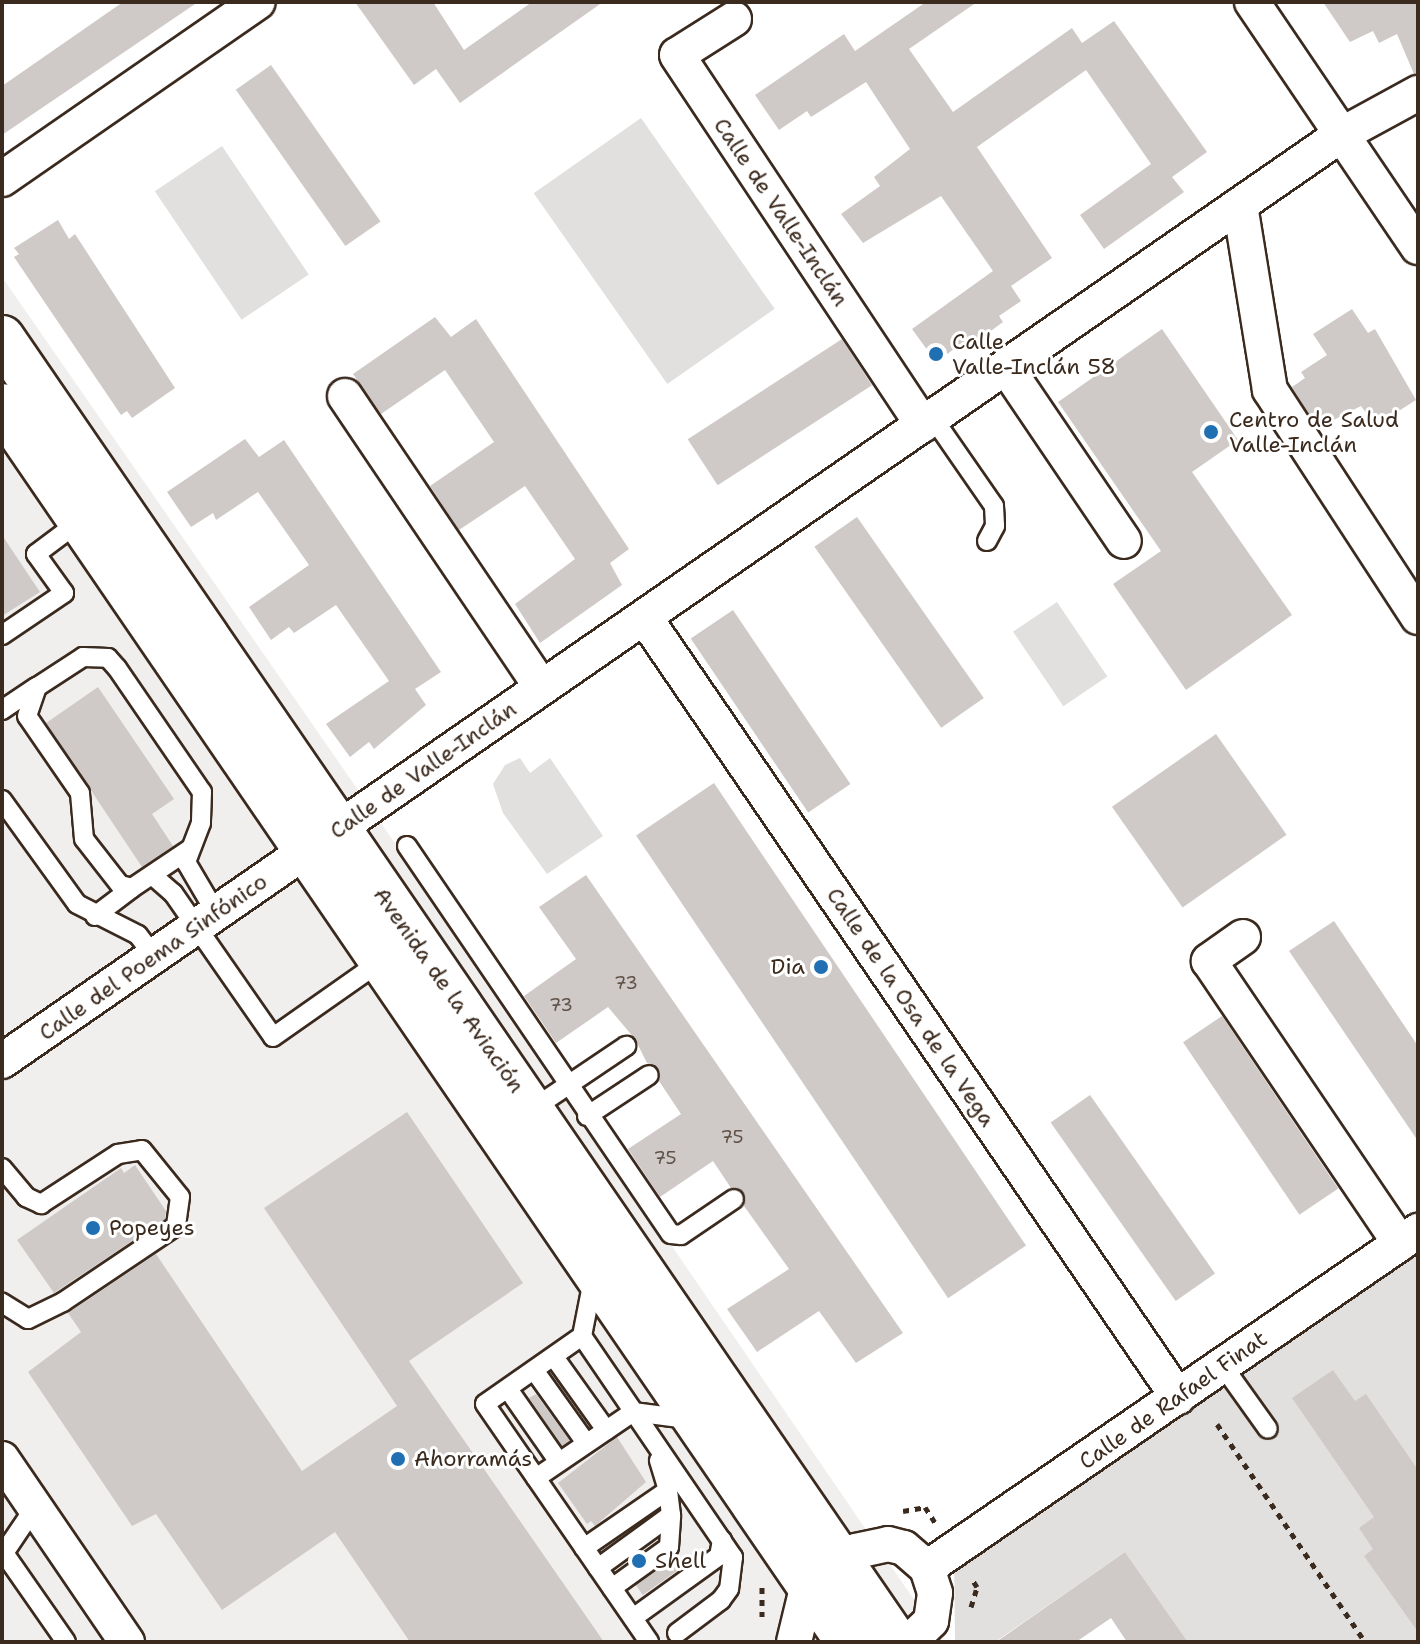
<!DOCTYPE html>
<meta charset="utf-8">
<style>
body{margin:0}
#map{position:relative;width:1420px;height:1644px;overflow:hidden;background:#fff;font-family:"Shantell Sans",sans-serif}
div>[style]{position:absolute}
.built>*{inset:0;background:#f1efee}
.green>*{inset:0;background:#e2e0de;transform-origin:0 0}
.building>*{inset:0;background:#cfcac7;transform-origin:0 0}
.path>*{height:5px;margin-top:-2.5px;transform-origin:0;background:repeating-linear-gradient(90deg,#3b2a1e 0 6px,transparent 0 12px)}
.roads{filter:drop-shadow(2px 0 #3b2a1e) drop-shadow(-2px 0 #3b2a1e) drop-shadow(0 2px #3b2a1e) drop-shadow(0 -2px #3b2a1e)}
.service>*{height:18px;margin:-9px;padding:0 9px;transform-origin:9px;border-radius:9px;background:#fff}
.minor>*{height:34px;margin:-17px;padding:0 17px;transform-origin:17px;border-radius:17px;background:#fff}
.secondary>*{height:44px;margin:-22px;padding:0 22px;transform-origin:22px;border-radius:22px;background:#fff}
.dots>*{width:22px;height:22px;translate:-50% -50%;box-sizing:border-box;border:4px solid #fff;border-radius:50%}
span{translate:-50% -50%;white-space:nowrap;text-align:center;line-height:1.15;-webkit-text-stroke:6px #fff;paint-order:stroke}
.number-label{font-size:18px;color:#605248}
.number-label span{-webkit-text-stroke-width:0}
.street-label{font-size:22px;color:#3b2a1e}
.poi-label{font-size:22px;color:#3b2a1e}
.left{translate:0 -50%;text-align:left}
.right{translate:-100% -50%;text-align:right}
.frame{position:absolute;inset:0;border:4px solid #3b2a1e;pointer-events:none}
</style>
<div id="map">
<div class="built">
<i style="clip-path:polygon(2px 277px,476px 960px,943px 1642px,2px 1642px)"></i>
</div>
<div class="green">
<i style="left:641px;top:118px;width:233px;height:131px;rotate:55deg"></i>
<i style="left:222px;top:146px;width:155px;height:81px;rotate:56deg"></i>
<i style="left:1057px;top:602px;width:90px;height:53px;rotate:56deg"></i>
<i style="clip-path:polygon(520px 758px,530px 773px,550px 758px,603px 836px,547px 874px,503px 813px,493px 784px,505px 765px)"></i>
<i style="clip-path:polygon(1418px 1230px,1418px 1642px,1188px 1642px,1125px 1552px,995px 1642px,955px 1642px,954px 1551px)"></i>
</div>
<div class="building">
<i style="clip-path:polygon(123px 2px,198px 2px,2px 135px,2px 86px)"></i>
<i style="clip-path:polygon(355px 2px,433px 2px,464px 50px,532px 2px,603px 2px,460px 103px,436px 69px,414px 85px)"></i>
<i style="clip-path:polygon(926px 2px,977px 2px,909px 49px,953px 112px,1072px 28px,1082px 43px,1114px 21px,1207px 152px,1172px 177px,1184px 192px,1104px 249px,1080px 215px,1151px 164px,1086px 70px,977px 147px,1052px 258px,1011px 286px,1021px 301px,999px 316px,1003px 322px,965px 350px,961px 344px,936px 362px,912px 329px,993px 271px,941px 196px,863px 243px,841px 214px,880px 186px,874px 177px,910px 149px,866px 82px,811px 117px,807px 111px,779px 130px,755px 95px,844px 34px,855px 51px)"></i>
<i style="clip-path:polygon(1323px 2px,1418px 2px,1418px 73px,1414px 74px,1397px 34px,1379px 43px,1373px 31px,1350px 42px)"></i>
<i style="left:271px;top:65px;width:191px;height:43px;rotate:55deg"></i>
<i style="clip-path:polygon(58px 220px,69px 239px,75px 234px,175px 388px,132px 418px,127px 411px,121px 415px,14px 257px,19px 254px,14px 248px)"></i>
<i style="clip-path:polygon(1352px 309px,1368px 333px,1375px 329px,1416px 400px,1375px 426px,1361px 406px,1318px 428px,1292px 387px,1305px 378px,1301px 372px,1327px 355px,1313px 334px)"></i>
<i style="clip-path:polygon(435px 317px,451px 337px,476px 319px,629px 549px,610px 563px,622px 585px,540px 643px,515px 604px,575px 559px,525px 486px,459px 530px,430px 486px,494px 442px,445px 370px,381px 414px,353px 374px)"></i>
<i style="clip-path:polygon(1162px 329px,1238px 440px,1192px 472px,1292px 615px,1186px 690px,1113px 584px,1161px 551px,1058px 402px)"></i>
<i style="left:842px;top:339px;width:55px;height:184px;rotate:57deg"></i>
<i style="clip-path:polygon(245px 439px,259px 457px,284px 440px,441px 672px,415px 689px,426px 705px,374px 749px,369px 742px,350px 757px,326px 724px,389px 681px,336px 605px,294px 633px,289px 627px,271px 640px,249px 607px,309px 565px,258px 492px,216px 520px,213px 513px,191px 527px,167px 492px)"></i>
<i style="left:857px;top:517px;width:221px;height:52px;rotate:55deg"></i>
<i style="clip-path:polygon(2px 535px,40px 592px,2px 616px)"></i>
<i style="left:733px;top:610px;width:210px;height:51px;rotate:56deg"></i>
<i style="clip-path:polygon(98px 687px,174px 799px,152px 814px,173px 846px,142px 867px,46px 723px)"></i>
<i style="left:1216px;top:734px;width:123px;height:127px;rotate:55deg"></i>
<i style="left:714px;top:783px;width:558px;height:94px;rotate:56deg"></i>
<i style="clip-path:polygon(586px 875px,903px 1333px,856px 1363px,819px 1311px,757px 1352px,727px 1309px,789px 1269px,744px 1206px,744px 1193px,731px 1188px,713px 1161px,660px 1197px,628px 1149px,681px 1114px,659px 1081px,658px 1068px,647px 1063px,635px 1039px,608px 1007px,556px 1043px,524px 996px,576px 959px,539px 907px)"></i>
<i style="clip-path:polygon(1334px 921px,1418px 1046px,1418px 1141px,1289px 951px)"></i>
<i style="left:1222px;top:1016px;width:208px;height:47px;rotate:56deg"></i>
<i style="left:1090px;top:1095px;width:218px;height:48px;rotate:55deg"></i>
<i style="clip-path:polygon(407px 1112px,523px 1283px,409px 1361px,604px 1642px,410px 1642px,335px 1532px,222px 1610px,156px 1514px,132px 1526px,28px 1372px,81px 1332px,68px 1313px,156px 1254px,302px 1471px,397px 1406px,264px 1208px)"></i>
<i style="clip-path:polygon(135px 1165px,166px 1211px,165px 1219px,54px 1293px,17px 1240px,121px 1168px,124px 1173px)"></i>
<i style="clip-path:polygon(1333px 1370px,1355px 1401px,1366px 1394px,1418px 1470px,1418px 1632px,1364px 1556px,1373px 1549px,1359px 1528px,1374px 1517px,1292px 1398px)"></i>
<i style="clip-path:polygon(536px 1394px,570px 1441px,562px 1446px,529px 1398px)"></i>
<i style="clip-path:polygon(617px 1437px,646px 1482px,595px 1526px,591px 1521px,587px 1524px,558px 1483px)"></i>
<i style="clip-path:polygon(1125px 1552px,1188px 1642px,1127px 1642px,1111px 1618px,1076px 1642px,996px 1642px)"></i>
<i style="left:676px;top:1557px;width:12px;height:49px;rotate:55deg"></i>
</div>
<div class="path">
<i style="left:1217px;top:1424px;width:263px;rotate:55.8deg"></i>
<i style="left:903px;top:1511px;width:22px;rotate:-10deg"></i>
<i style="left:925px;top:1507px;width:20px;rotate:57deg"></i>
<i style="left:762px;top:1587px;width:30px;rotate:90deg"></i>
<i style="left:971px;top:1607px;width:21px;rotate:-73deg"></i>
<i style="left:977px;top:1587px;width:9px;rotate:-122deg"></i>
</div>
<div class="roads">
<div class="service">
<i style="left:933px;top:418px;width:107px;rotate:55.3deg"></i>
<i style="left:994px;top:506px;width:20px;rotate:87deg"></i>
<i style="left:995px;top:526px;width:17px;rotate:118deg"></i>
<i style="left:2px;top:635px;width:75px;rotate:-34.1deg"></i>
<i style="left:64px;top:593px;width:48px;rotate:-125.7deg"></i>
<i style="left:36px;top:554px;width:55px;rotate:-36.9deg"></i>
<i style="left:2px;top:710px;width:40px;rotate:-34deg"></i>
<i style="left:2px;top:800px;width:128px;rotate:54.2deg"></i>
<i style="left:77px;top:904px;width:68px;rotate:26.9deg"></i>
<i style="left:138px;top:935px;width:26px;rotate:53deg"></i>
<i style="left:407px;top:846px;width:469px;rotate:55.8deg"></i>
<i style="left:671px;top:1234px;width:10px;rotate:6deg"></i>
<i style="left:681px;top:1235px;width:64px;rotate:-34.2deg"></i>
<i style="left:190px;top:849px;width:70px;rotate:146.1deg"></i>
<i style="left:132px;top:888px;width:12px;rotate:-166deg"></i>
<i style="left:120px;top:885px;width:58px;rotate:-128deg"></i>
<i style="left:84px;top:839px;width:46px;rotate:-95deg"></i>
<i style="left:80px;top:793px;width:93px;rotate:-124.5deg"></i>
<i style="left:27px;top:716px;width:31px;rotate:-71deg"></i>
<i style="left:37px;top:687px;width:55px;rotate:-33.1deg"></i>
<i style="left:83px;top:657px;width:25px;rotate:2deg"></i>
<i style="left:108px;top:658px;width:13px;rotate:48deg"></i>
<i style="left:117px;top:668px;width:150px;rotate:55.6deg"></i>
<i style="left:202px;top:792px;width:31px;rotate:92deg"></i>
<i style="left:201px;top:823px;width:42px;rotate:111deg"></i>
<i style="left:186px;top:862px;width:59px;rotate:59.5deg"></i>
<i style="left:152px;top:875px;width:28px;rotate:41deg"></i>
<i style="left:173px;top:893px;width:175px;rotate:55.2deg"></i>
<i style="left:273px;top:1037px;width:132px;rotate:-35.1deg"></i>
<i style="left:95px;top:916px;width:46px;rotate:-37.1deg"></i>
<i style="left:531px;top:1110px;width:115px;rotate:-34deg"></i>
<i style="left:587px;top:1116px;width:74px;rotate:-33.5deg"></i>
<i style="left:2px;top:1168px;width:38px;rotate:50deg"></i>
<i style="left:26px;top:1197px;width:17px;rotate:25deg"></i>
<i style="left:41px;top:1204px;width:92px;rotate:-33deg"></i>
<i style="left:118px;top:1154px;width:24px;rotate:-9deg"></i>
<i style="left:142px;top:1150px;width:60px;rotate:51deg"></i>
<i style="left:180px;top:1197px;width:29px;rotate:98deg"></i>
<i style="left:176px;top:1226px;width:136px;rotate:146.1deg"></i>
<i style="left:63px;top:1302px;width:39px;rotate:154deg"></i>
<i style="left:28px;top:1319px;width:31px;rotate:-148deg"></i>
<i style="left:593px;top:1280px;width:57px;rotate:101.1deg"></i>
<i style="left:582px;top:1336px;width:268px;rotate:55.7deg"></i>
<i style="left:733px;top:1557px;width:32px;rotate:97deg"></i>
<i style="left:729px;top:1589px;width:14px;rotate:126deg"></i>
<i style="left:721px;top:1600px;width:55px;rotate:143.1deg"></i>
<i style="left:582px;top:1336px;width:118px;rotate:145deg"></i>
<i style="left:485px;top:1404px;width:289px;rotate:55.4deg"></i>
<i style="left:554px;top:1357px;width:90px;rotate:54.5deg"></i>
<i style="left:1223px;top:1366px;width:77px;rotate:54.5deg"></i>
<i style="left:534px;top:1370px;width:90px;rotate:54.5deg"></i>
<i style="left:508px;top:1389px;width:89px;rotate:55.1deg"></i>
<i style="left:536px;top:1478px;width:117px;rotate:-34.2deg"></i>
<i style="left:633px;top:1412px;width:55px;rotate:7.3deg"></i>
<i style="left:35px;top:1507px;width:55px;rotate:124deg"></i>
<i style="left:4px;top:1553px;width:108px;rotate:55.1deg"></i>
<i style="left:584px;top:1548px;width:102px;rotate:-34.6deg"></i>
<i style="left:668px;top:1490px;width:31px;rotate:-107deg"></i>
<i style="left:598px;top:1568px;width:90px;rotate:-36deg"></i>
<i style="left:671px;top:1515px;width:25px;rotate:-97deg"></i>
<i style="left:612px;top:1588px;width:70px;rotate:-35.7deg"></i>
<i style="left:669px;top:1547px;width:32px;rotate:-86deg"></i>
<i style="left:633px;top:1618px;width:106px;rotate:-35.8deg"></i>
<i style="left:719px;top:1556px;width:16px;rotate:-79deg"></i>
</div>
<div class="minor">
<i style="left:1252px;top:2px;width:296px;rotate:55.9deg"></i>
<i style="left:734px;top:19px;width:67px;rotate:147.7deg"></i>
<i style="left:677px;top:55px;width:444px;rotate:56.4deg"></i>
<i style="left:2px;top:179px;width:311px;rotate:-34.7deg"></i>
<i style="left:1240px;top:205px;width:187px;rotate:80.8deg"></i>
<i style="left:1270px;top:390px;width:271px;rotate:56.9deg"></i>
<i style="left:1006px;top:367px;width:210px;rotate:55.9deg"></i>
<i style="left:345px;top:396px;width:351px;rotate:56deg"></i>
<i style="left:645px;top:618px;width:944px;rotate:55.62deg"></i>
<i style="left:1243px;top:937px;width:42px;rotate:144.8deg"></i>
<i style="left:1209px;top:961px;width:341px;rotate:55.9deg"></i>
<i style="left:2px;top:1061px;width:1628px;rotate:-34.67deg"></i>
<i style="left:1341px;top:135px;width:88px;rotate:-28.6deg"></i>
<i style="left:2px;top:1459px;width:222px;rotate:55.7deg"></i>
<i style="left:927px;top:1568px;width:596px;rotate:-34.46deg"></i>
<i style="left:794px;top:1642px;width:60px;rotate:-76.4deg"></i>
<i style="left:808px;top:1584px;width:58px;rotate:-34.5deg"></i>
<i style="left:856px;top:1551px;width:33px;rotate:-12deg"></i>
<i style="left:888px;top:1544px;width:16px;rotate:14deg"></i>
<i style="left:904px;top:1548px;width:30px;rotate:41deg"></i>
<i style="left:927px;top:1568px;width:26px;rotate:72deg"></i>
<i style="left:935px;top:1593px;width:28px;rotate:98deg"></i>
<i style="left:931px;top:1621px;width:30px;rotate:136deg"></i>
</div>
<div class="secondary">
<i style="left:2px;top:338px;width:1581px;rotate:55.57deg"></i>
<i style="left:2px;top:406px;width:1498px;rotate:55.61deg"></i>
</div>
</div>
<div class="dots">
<i style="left:936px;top:354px;background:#1f6fb2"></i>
<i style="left:1211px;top:432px;background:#1f6fb2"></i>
<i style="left:821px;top:967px;background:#1f6fb2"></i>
<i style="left:93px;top:1228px;background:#1f6fb2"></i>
<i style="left:398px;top:1459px;background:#1f6fb2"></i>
<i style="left:639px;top:1561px;background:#1f6fb2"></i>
</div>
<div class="number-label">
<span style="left:626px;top:983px">73</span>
<span style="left:561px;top:1005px">73</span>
<span style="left:732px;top:1137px">75</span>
<span style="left:665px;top:1158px">75</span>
</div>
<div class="street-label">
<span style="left:781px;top:212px;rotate:56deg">Calle de Valle-Inclán</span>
<span style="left:423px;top:770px;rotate:-35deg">Calle de Valle-Inclán</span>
<span style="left:153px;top:957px;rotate:-35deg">Calle del Poema Sinfónico</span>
<span style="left:449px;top:990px;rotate:55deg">Avenida de la Aviación</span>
<span style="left:911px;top:1007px;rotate:56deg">Calle de la Osa de la Vega</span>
<span style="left:1173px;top:1400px;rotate:-35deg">Calle de Rafael Finat</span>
</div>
<div class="poi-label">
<span class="left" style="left:952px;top:354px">Calle<br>Valle-Inclán 58</span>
<span class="left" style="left:1229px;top:432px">Centro de Salud<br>Valle-Inclán</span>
<span class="right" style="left:805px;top:967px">Dia</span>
<span class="left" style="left:109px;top:1228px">Popeyes</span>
<span class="left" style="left:414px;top:1459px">Ahorramás</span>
<span class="left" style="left:655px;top:1561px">Shell</span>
</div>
<div class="frame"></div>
</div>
